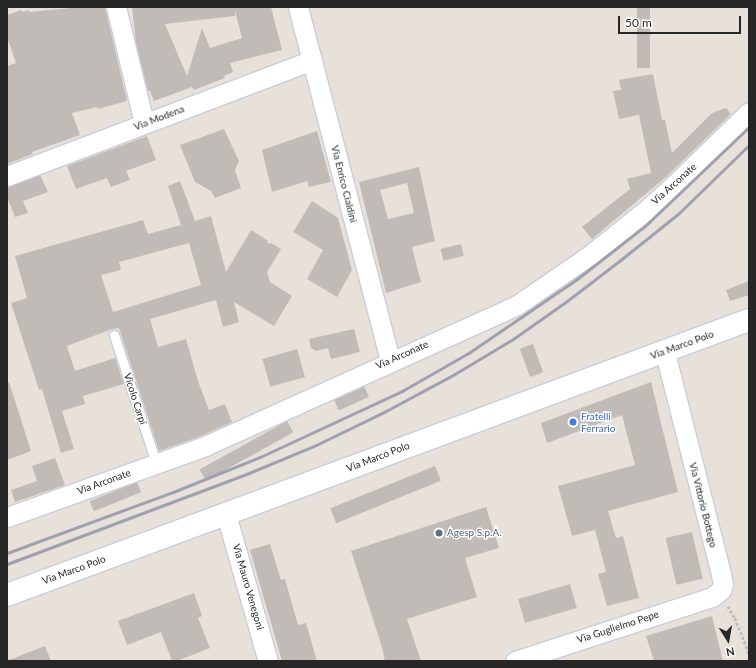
<!DOCTYPE html>
<style>
body{margin:0}
#map{position:relative;width:756px;height:668px;overflow:hidden;background:#e8e1da;font-family:Lato,sans-serif}
div>[style]{position:absolute}
.building>*{inset:0;background:#c1bbb7;transform-origin:0 0}
.path>*{height:2.5px;margin-top:-1.25px;transform-origin:0;background:repeating-linear-gradient(90deg,#bebebe 0 3px,transparent 0 5px)}
.roads{filter:drop-shadow(1px 0 #c9cdd8) drop-shadow(-1px 0 #c9cdd8) drop-shadow(0 1px #c9cdd8) drop-shadow(0 -1px #c9cdd8)}
.service>*{height:9px;margin:-4.5px;padding:0 4.5px;transform-origin:4.5px;border-radius:4.5px;background:#fff}
.minor>*{height:19px;margin:-9.5px;padding:0 9.5px;transform-origin:9.5px;border-radius:9.5px;background:#fff}
.tertiary>*{height:22px;margin:-11px;padding:0 11px;transform-origin:11px;border-radius:11px;background:#fff}
.rail>*{height:3px;margin:-1.5px;padding:0 1.5px;transform-origin:1.5px;border-radius:1.5px;background:#9ea2b0}
.dots>*{width:11px;height:11px;translate:-50% -50%;box-sizing:border-box;border:2px solid #fff;border-radius:50%}
span{translate:-50% -50%;white-space:nowrap;text-align:center;line-height:1.15;-webkit-text-stroke:3px #fff;paint-order:stroke}
.street-label{font-size:10px;color:#272727}
.shop-label{font-size:10px;color:#366cbe}
.left{translate:0 -50%;text-align:left}
.service-label{font-size:10px;color:#4e5e75}
.frame{position:absolute;inset:0;border:8px solid #272727;pointer-events:none}
.north{position:absolute;left:708px;top:620px;width:40px;height:40px;-webkit-text-stroke:3px #fff;paint-order:stroke;rotate:169deg;font-size:11px;font-weight:700;line-height:16px;text-align:center;color:#272727}
.north::after{content:'';display:block;margin:auto;width:14px;height:18px;background:#272727;clip-path:polygon(50% 0,100% 100%,50% 72%,0 100%)}
.scale{position:absolute;left:618px;top:16px;width:123px;height:18px;box-sizing:border-box;border:2px solid #272727;border-top:0;padding-left:5px;font-size:12px;line-height:14px;white-space:nowrap;color:#272727;-webkit-text-stroke:3px #fff;paint-order:stroke}
</style>
<div id="map">
<div class="building">
<i style="clip-path:polygon(82px 7px,105px 7px,127px 101px,98px 109px,97px 107px,72px 113px,80px 135px,32px 152px,33px 154px,7px 164px,7px 66px,16px 63px,7px 37px,7px 15px,21px 10px,22px 12px,29px 10px,29px 12px)"></i>
<i style="clip-path:polygon(evenodd,132px 7px,271px 7px,282px 50px,230px 63px,233px 72px,224px 76px,225px 78px,194px 90px,192px 87px,154px 101px,150px 91px,148px 91px,136px 43px,132px 7px,235px 11px,242px 38px,210px 48px,202px 28px,187px 76px,165px 24px,235px 16px,235px 11px)"></i>
<i style="left:637px;top:7px;width:13px;height:61px"></i>
<i style="clip-path:polygon(653px 74px,662px 120px,665px 120px,672px 153px,712px 113px,726px 108px,731px 114px,667px 176px,592px 239px,582px 227px,630px 189px,627px 179px,651px 173px,639px 115px,619px 119px,613px 91px,621px 90px,619px 80px)"></i>
<i style="clip-path:polygon(224px 129px,239px 161px,235px 170px,241px 188px,215px 198px,211px 191px,195px 182px,180px 145px)"></i>
<i style="clip-path:polygon(317px 131px,331px 182px,309px 187px,307px 181px,272px 192px,262px 150px)"></i>
<i style="clip-path:polygon(147px 136px,156px 160px,126px 171px,130px 180px,111px 187px,107px 178px,76px 189px,67px 166px)"></i>
<i style="clip-path:polygon(evenodd,419px 167px,435px 241px,412px 247px,421px 282px,386px 293px,359px 182px,419px 167px,407px 183px,414px 213px,388px 219px,380px 190px,407px 183px)"></i>
<i style="clip-path:polygon(40px 175px,48px 192px,23px 201px,28px 213px,15px 217px,7px 197px,7px 187px)"></i>
<i style="clip-path:polygon(evenodd,180px 181px,195px 221px,211px 216px,226px 272px,251px 230px,267px 240px,268px 244px,271px 243px,281px 249px,267px 272px,270px 282px,292px 296px,274px 326px,234px 302px,239px 322px,223px 327px,216px 300px,150px 319px,158px 347px,186px 339px,198px 381px,209px 410px,225px 404px,232px 422px,201px 436px,159px 451px,119px 328px,112px 329px,67px 346px,75px 371px,115px 358px,124px 384px,83px 396px,85px 404px,62px 411px,74px 449px,61px 453px,42px 389px,39px 390px,11px 303px,27px 298px,15px 256px,143px 220px,148px 234px,181px 225px,168px 186px,180px 181px,189px 243px,201px 285px,113px 312px,101px 275px,121px 270px,119px 262px,189px 243px)"></i>
<i style="clip-path:polygon(312px 201px,338px 218px,352px 270px,337px 297px,307px 279px,323px 250px,293px 232px)"></i>
<i style="left:461px;top:244px;width:12px;height:21px;rotate:76deg"></i>
<i style="clip-path:polygon(749px 281px,749px 295px,730px 301px,726px 290px)"></i>
<i style="clip-path:polygon(354px 329px,360px 352px,331px 359px,328px 348px,316px 351px,311px 348px,309px 339px)"></i>
<i style="left:533px;top:344px;width:30px;height:14px;rotate:70deg"></i>
<i style="left:297px;top:349px;width:29px;height:36px;rotate:74deg"></i>
<i style="clip-path:polygon(9px 382px,31px 451px,7px 460px,7px 383px)"></i>
<i style="clip-path:polygon(651px 382px,678px 492px,608px 511px,616px 538px,623px 536px,639px 598px,607px 606px,598px 574px,606px 572px,595px 530px,572px 536px,558px 486px,635px 465px,622px 415px,547px 443px,541px 423px)"></i>
<i style="left:364px;top:386px;width:12px;height:33px;rotate:66deg"></i>
<i style="left:287px;top:421px;width:13px;height:100px;rotate:61deg"></i>
<i style="clip-path:polygon(55px 458px,65px 485px,15px 502px,11px 490px,37px 481px,32px 466px)"></i>
<i style="left:435px;top:466px;width:16px;height:113px;rotate:68deg"></i>
<i style="left:137px;top:482px;width:11px;height:51px;rotate:68deg"></i>
<i style="clip-path:polygon(486px 507px,499px 548px,465px 558px,477px 597px,407px 619px,421px 661px,385px 661px,382px 647px,351px 551px)"></i>
<i style="left:692px;top:532px;width:48px;height:27px;rotate:77deg"></i>
<i style="clip-path:polygon(270px 544px,281px 580px,285px 579px,298px 625px,306px 623px,317px 661px,282px 661px,250px 550px)"></i>
<i style="left:570px;top:584px;width:25px;height:54px;rotate:74deg"></i>
<i style="clip-path:polygon(194px 593px,202px 616px,198px 618px,210px 648px,177px 661px,172px 661px,161px 632px,127px 645px,118px 621px)"></i>
<i style="clip-path:polygon(712px 616px,723px 661px,654px 661px,646px 636px)"></i>
<i style="clip-path:polygon(45px 646px,51px 661px,9px 661px,9px 660px)"></i>
</div>
<div class="path">
<i style="left:728px;top:606px;width:14px;rotate:60deg"></i>
<i style="left:735px;top:618px;width:38px;rotate:68deg"></i>
</div>
<div class="roads">
<div class="service">
<i style="left:114px;top:335px;width:135px;rotate:71.8deg"></i>
</div>
<div class="minor">
<i style="left:116px;top:7px;width:119px;rotate:76.4deg"></i>
<i style="left:298px;top:7px;width:365px;rotate:75.4deg"></i>
<i style="left:7px;top:176px;width:326px;rotate:-20.8deg"></i>
<i style="left:226px;top:514px;width:153px;rotate:74.1deg"></i>
<i style="left:7px;top:517px;width:210px;rotate:-19.7deg"></i>
<i style="left:205px;top:446px;width:342px;rotate:-24.3deg"></i>
<i style="left:517px;top:305px;width:88px;rotate:-34.4deg"></i>
<i style="left:590px;top:255px;width:70px;rotate:-38.7deg"></i>
<i style="left:645px;top:211px;width:40px;rotate:-42deg"></i>
<i style="left:675px;top:184px;width:103px;rotate:-44.2deg"></i>
<i style="left:515px;top:661px;width:207px;rotate:-18deg"></i>
<i style="left:712px;top:597px;width:11px;rotate:-38deg"></i>
<i style="left:721px;top:590px;width:6px;rotate:-72deg"></i>
<i style="left:723px;top:584px;width:10px;rotate:-101deg"></i>
<i style="left:721px;top:574px;width:229px;rotate:-104.2deg"></i>
</div>
<div class="tertiary">
<i style="left:7px;top:595px;width:791px;rotate:-20.34deg"></i>
</div>
</div>
<div class="rail">
<i style="left:7px;top:553px;width:177px;rotate:-20.2deg"></i>
<i style="left:173px;top:492px;width:94px;rotate:-21.9deg"></i>
<i style="left:260px;top:457px;width:157px;rotate:-24.9deg"></i>
<i style="left:402px;top:391px;width:78px;rotate:-29.8deg"></i>
<i style="left:470px;top:352px;width:130px;rotate:-34.3deg"></i>
<i style="left:577px;top:279px;width:86px;rotate:-37.9deg"></i>
<i style="left:645px;top:226px;width:144px;rotate:-43.6deg"></i>
<i style="left:7px;top:564px;width:253px;rotate:-20.6deg"></i>
<i style="left:244px;top:475px;width:78px;rotate:-22.6deg"></i>
<i style="left:316px;top:445px;width:76px;rotate:-25.9deg"></i>
<i style="left:384px;top:412px;width:78px;rotate:-28.2deg"></i>
<i style="left:453px;top:375px;width:70px;rotate:-31deg"></i>
<i style="left:513px;top:339px;width:66px;rotate:-35.1deg"></i>
<i style="left:567px;top:301px;width:71px;rotate:-37.5deg"></i>
<i style="left:623px;top:258px;width:70px;rotate:-38.7deg"></i>
<i style="left:678px;top:214px;width:99px;rotate:-44.2deg"></i>
</div>
<div class="dots">
<i style="left:573px;top:422px;background:#3f7fe0"></i>
<i style="left:439px;top:533px;background:#5c6f8a"></i>
</div>
<div class="street-label">
<span style="left:159px;top:118px;rotate:-21deg">Via Modena</span>
<span style="left:344px;top:184px;rotate:76deg">Via Enrico Cialdini</span>
<span style="left:674px;top:184px;rotate:-42deg">Via Arconate</span>
<span style="left:682px;top:345px;rotate:-20deg">Via Marco Polo</span>
<span style="left:402px;top:355px;rotate:-24deg">Via Arconate</span>
<span style="left:135px;top:399px;rotate:72deg">Vicolo Carpi</span>
<span style="left:378px;top:457px;rotate:-21deg">Via Marco Polo</span>
<span style="left:104px;top:482px;rotate:-20deg">Via Arconate</span>
<span style="left:703px;top:505px;rotate:76deg">Via Vittorio Bottego</span>
<span style="left:74px;top:570px;rotate:-20deg">Via Marco Polo</span>
<span style="left:248px;top:587px;rotate:74deg">Via Mauro Venegoni</span>
<span style="left:618px;top:627px;rotate:-18deg">Via Guglielmo Pepe</span>
</div>
<div class="shop-label">
<span class="left" style="left:581px;top:422px">Fratelli<br>Ferrario</span>
</div>
<div class="service-label">
<span class="left" style="left:447px;top:533px">Agesp S.p.A.</span>
</div>
<div class="frame"></div>
<div class="north">N</div>
<div class="scale">50 m</div>
</div>
